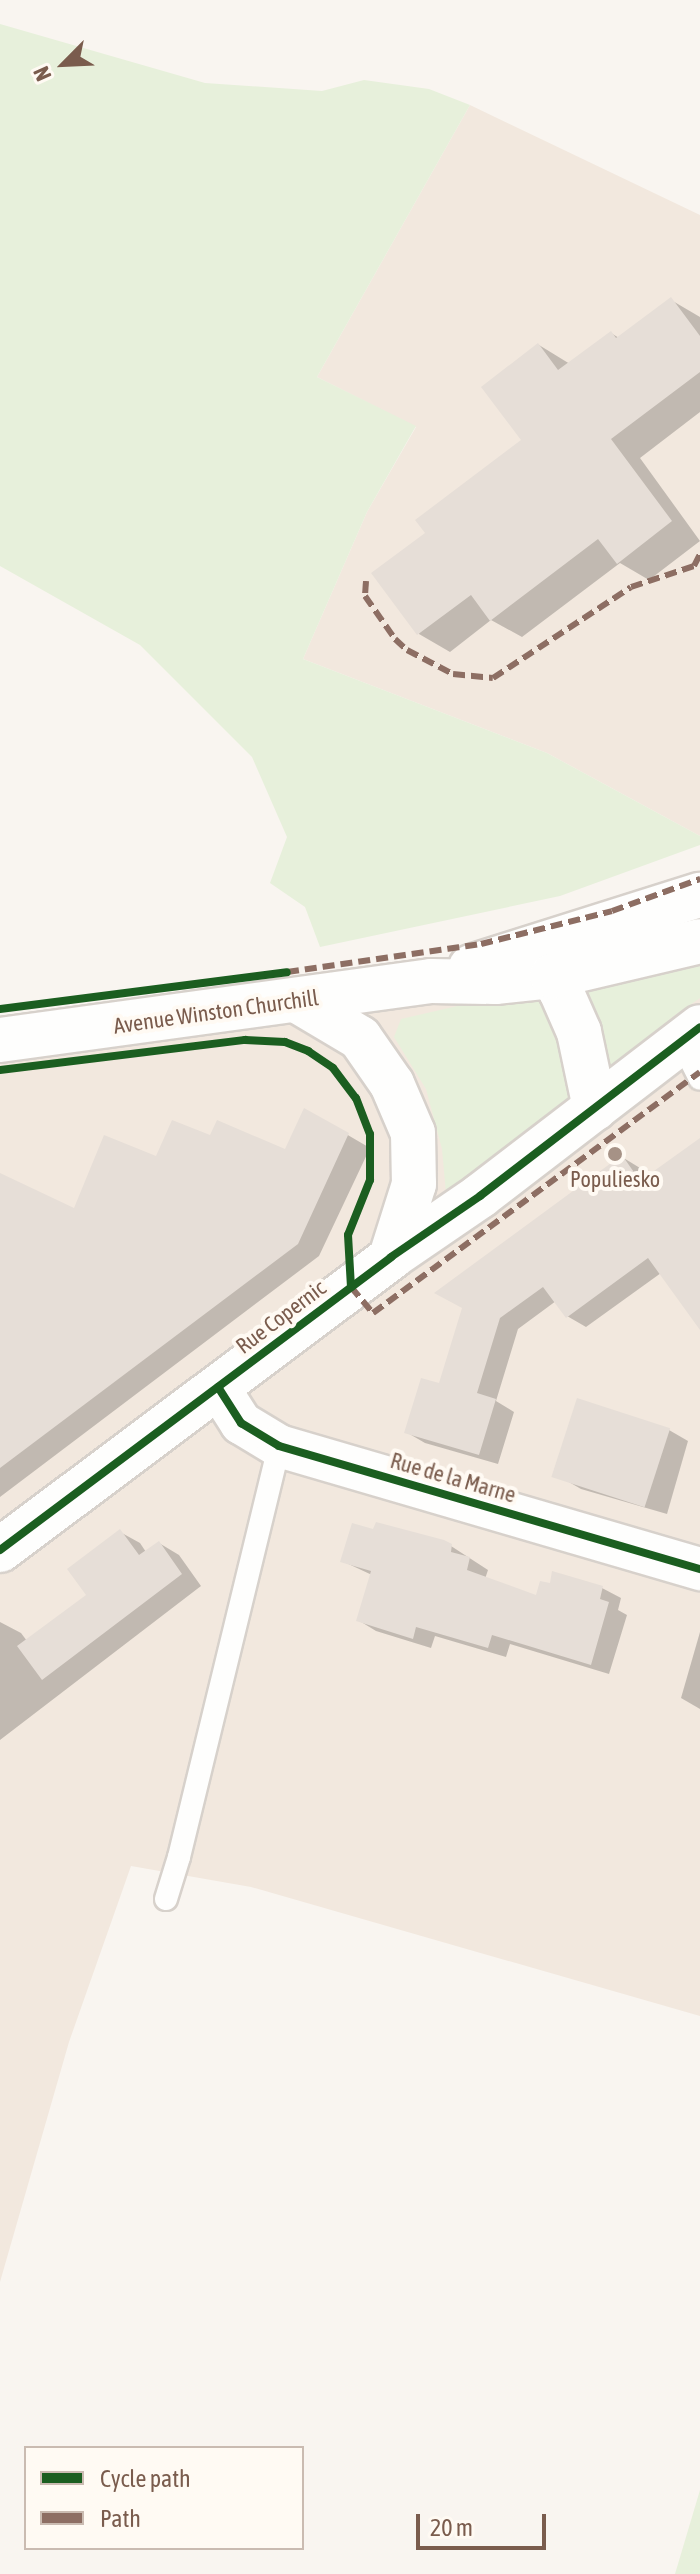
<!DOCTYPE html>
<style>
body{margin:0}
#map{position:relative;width:700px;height:2574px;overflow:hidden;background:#f9f5f0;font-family:"Asap Condensed",sans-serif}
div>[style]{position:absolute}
.residential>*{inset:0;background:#f2e8de}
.green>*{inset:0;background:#e7f0db}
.shadow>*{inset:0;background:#0003}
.building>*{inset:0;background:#e6ded7;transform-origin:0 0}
.roads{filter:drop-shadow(2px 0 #d7d1cb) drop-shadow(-2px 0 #d7d1cb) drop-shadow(0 2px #d7d1cb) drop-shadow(0 -2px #d7d1cb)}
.service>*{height:22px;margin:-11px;padding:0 11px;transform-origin:11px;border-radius:11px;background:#fefefd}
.minor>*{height:42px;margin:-21px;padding:0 21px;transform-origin:21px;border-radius:21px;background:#fefefd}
.tertiary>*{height:44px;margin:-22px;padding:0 22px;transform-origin:22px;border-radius:22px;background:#fefefd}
.secondary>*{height:44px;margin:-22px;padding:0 22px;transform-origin:22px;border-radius:22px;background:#fefefd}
.quiet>*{height:6px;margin-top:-3px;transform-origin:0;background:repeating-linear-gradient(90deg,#8d6e63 0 12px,transparent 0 18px)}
.cycleway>*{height:8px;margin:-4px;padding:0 4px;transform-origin:4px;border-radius:4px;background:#1b5e20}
.dots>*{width:22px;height:22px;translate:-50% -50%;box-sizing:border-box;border:4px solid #fffaf3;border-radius:50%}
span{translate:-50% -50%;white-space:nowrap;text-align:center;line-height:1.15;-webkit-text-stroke:8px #fffaf3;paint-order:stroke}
.street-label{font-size:22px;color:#7a5c4d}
.poi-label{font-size:22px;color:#7a5c4d}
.legend{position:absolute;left:24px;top:2446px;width:280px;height:104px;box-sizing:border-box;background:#fffaf3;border:2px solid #cabbb1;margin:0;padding:10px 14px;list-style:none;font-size:24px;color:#7a5c4d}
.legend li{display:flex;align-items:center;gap:16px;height:40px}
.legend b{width:40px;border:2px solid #cabbb1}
.north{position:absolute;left:24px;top:24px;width:80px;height:80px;-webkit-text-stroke:6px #fffaf3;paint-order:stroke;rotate:246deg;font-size:22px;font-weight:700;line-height:32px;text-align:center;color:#7a5c4d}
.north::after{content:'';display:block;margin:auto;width:28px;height:36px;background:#7a5c4d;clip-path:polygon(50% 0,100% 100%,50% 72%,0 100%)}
.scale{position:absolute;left:416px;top:2514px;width:130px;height:36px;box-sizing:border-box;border:4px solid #7a5c4d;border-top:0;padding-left:10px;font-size:24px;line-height:28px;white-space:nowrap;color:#7a5c4d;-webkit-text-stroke:6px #fffaf3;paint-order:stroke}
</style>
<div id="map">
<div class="residential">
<i style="clip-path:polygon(470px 105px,700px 215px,700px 836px,547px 753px,303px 659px,367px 512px,416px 427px,317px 377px)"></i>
<i style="clip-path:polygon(700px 919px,700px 2016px,251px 1887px,131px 1866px,69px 2042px,0 2282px,0 1040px,646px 936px)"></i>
</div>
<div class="green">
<i style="clip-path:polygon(0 24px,205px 83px,322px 91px,364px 80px,429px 89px,470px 105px,317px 377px,416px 426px,367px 512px,303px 659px,547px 753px,700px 836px,700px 845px,560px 896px,320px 947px,305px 907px,270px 883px,287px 837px,252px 757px,140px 645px,0 566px)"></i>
<i style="clip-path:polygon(700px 956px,700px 998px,671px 1018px,606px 1080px,574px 989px)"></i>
<i style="clip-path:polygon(534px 996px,549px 1007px,579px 1109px,446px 1193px,442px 1149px,426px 1089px,394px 1037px,401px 1019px,479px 1001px)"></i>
<i style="clip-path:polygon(700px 2490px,700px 2574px,675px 2574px)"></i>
</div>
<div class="shadow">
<i style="clip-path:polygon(671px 300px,700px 317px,700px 412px,640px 458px,700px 541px,649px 580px,620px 563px,522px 637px,491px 620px,450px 652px,419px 634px,427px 533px,524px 440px,539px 345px,570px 364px,611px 333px,619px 338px)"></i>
<i style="clip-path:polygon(305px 1110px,370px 1148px,319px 1256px,0 1497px,0 1227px,75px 1210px,158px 1158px,211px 1137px,286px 1152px)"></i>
<i style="clip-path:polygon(700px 1145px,700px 1302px,661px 1273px,586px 1327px,567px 1316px,556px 1301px,518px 1329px,496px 1401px,514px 1412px,498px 1464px,425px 1443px,406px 1432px,622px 1157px,640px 1168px,648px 1178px)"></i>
<i style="clip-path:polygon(669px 1430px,688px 1441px,667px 1514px,581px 1489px,562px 1478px)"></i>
<i style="clip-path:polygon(120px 1532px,140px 1543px,146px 1552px,159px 1543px,179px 1555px,201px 1586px,0 1740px,0 1622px,21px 1633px,27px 1641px,88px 1595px)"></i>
<i style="clip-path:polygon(451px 1546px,488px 1570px,485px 1579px,538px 1598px,602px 1588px,621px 1598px,618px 1610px,627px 1615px,609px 1674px,510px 1644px,506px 1657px,435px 1636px,431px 1648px,376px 1631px,358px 1620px,372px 1575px,342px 1561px)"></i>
<i style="clip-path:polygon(700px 1632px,700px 1709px,681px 1698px)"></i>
</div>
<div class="building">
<i style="clip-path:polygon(671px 297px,700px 336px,700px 372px,611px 439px,672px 521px,617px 564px,598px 539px,490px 621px,471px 595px,417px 635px,371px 573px,425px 533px,415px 520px,521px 440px,481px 387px,538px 343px,558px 370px,611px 331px,616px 338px)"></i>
<i style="clip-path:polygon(304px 1108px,349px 1133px,298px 1244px,0 1468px,0 1173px,74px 1208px,104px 1135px,156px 1156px,172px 1120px,210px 1135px,217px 1120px,285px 1149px)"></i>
<i style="clip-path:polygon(700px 1138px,700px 1330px,648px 1258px,566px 1318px,543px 1287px,500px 1318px,477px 1393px,496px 1399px,479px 1455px,404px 1433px,421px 1378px,439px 1383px,462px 1308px,434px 1293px,622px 1155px,640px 1181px)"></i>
<i style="left:577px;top:1398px;width:98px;height:83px;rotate:18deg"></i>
<i style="clip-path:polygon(376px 1522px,444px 1540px,452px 1544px,451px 1552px,470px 1557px,467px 1570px,536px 1595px,540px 1581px,550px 1583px,552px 1571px,603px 1586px,600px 1599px,609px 1602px,591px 1665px,492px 1635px,488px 1648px,416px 1627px,413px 1639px,356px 1621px,371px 1571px,340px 1562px,352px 1523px,373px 1529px)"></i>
<i style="clip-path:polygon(120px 1529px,139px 1555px,159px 1541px,182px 1574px,42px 1680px,17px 1646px,86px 1595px,67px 1569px)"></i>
</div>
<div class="roads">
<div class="service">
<i style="left:681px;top:1041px;width:42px;rotate:63.4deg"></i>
<i style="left:166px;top:1899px;width:44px;rotate:-72.8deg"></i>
<i style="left:179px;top:1857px;width:423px;rotate:-76.3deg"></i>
</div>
<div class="minor">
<i style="left:218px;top:1387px;width:43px;rotate:57.4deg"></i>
<i style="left:241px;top:1423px;width:44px;rotate:31.2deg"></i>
<i style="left:279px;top:1446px;width:439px;rotate:16.3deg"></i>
</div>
<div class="tertiary">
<i style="left:524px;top:951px;width:38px;rotate:42deg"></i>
<i style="left:552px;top:976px;width:17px;rotate:59deg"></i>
<i style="left:561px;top:991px;width:45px;rotate:66.3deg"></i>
<i style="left:579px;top:1032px;width:78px;rotate:78.1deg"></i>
<i style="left:298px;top:1001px;width:72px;rotate:30.8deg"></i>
<i style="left:360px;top:1038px;width:56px;rotate:55.2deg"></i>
<i style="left:392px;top:1084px;width:53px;rotate:66.8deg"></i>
<i style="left:413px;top:1133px;width:51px;rotate:88.9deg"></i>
<i style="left:414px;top:1184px;width:77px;rotate:107.5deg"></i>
<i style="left:0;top:1550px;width:489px;rotate:-36.8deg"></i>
<i style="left:391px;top:1257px;width:108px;rotate:-34.4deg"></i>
<i style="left:480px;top:1196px;width:277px;rotate:-37.5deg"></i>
</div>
<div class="secondary">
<i style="left:471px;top:967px;width:240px;rotate:-17.5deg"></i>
<i style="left:0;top:1040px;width:435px;rotate:-7.8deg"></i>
<i style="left:431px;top:981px;width:64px;rotate:0.9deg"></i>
<i style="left:495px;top:982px;width:57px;rotate:-6deg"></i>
<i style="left:552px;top:976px;width:152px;rotate:-13.3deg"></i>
</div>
</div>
<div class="quiet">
<i style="left:366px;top:581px;width:15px;rotate:94deg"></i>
<i style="left:365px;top:596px;width:52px;rotate:55.1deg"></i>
<i style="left:395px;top:639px;width:16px;rotate:43deg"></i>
<i style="left:407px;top:650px;width:52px;rotate:27.6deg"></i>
<i style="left:453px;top:674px;width:40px;rotate:5.7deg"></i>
<i style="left:493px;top:678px;width:165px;rotate:-33.4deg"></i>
<i style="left:631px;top:587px;width:66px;rotate:-18.4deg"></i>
<i style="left:694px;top:566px;width:13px;rotate:-63deg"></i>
<i style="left:287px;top:972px;width:196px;rotate:-8.2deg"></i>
<i style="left:481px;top:944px;width:135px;rotate:-14.1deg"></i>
<i style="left:612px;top:911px;width:94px;rotate:-20deg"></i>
<i style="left:351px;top:1287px;width:34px;rotate:50deg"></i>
<i style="left:373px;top:1313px;width:406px;rotate:-36.4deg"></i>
</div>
<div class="cycleway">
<i style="left:0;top:1009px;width:289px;rotate:-7.3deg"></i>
<i style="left:0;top:1070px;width:247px;rotate:-7deg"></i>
<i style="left:245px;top:1040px;width:40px;rotate:2.9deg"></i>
<i style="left:285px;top:1042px;width:25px;rotate:21deg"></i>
<i style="left:308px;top:1051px;width:30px;rotate:34deg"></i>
<i style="left:333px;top:1068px;width:38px;rotate:53deg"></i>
<i style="left:356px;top:1098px;width:39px;rotate:69deg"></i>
<i style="left:370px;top:1134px;width:46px;rotate:90deg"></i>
<i style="left:370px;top:1180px;width:59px;rotate:111.8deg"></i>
<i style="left:348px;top:1235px;width:52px;rotate:86.7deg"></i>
<i style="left:218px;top:1387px;width:43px;rotate:57.4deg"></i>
<i style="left:241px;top:1423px;width:44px;rotate:31.2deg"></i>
<i style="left:279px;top:1446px;width:439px;rotate:16.3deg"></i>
<i style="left:0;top:1550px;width:489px;rotate:-36.8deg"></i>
<i style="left:391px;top:1257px;width:108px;rotate:-34.4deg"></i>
<i style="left:480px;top:1196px;width:277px;rotate:-37.5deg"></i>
</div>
<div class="dots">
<i style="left:615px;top:1154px;background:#a69286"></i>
</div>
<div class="street-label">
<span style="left:216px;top:1012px;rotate:-8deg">Avenue Winston Churchill</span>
<span style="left:281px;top:1317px;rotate:-37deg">Rue Copernic</span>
<span style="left:453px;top:1478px;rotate:16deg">Rue de la Marne</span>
</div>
<div class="poi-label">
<span style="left:615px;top:1180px">Populiesko</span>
</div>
<ul class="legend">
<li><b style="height:10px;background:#1b5e20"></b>Cycle path</li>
<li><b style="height:10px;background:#8d6e63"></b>Path</li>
</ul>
<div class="north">N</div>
<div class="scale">20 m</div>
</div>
